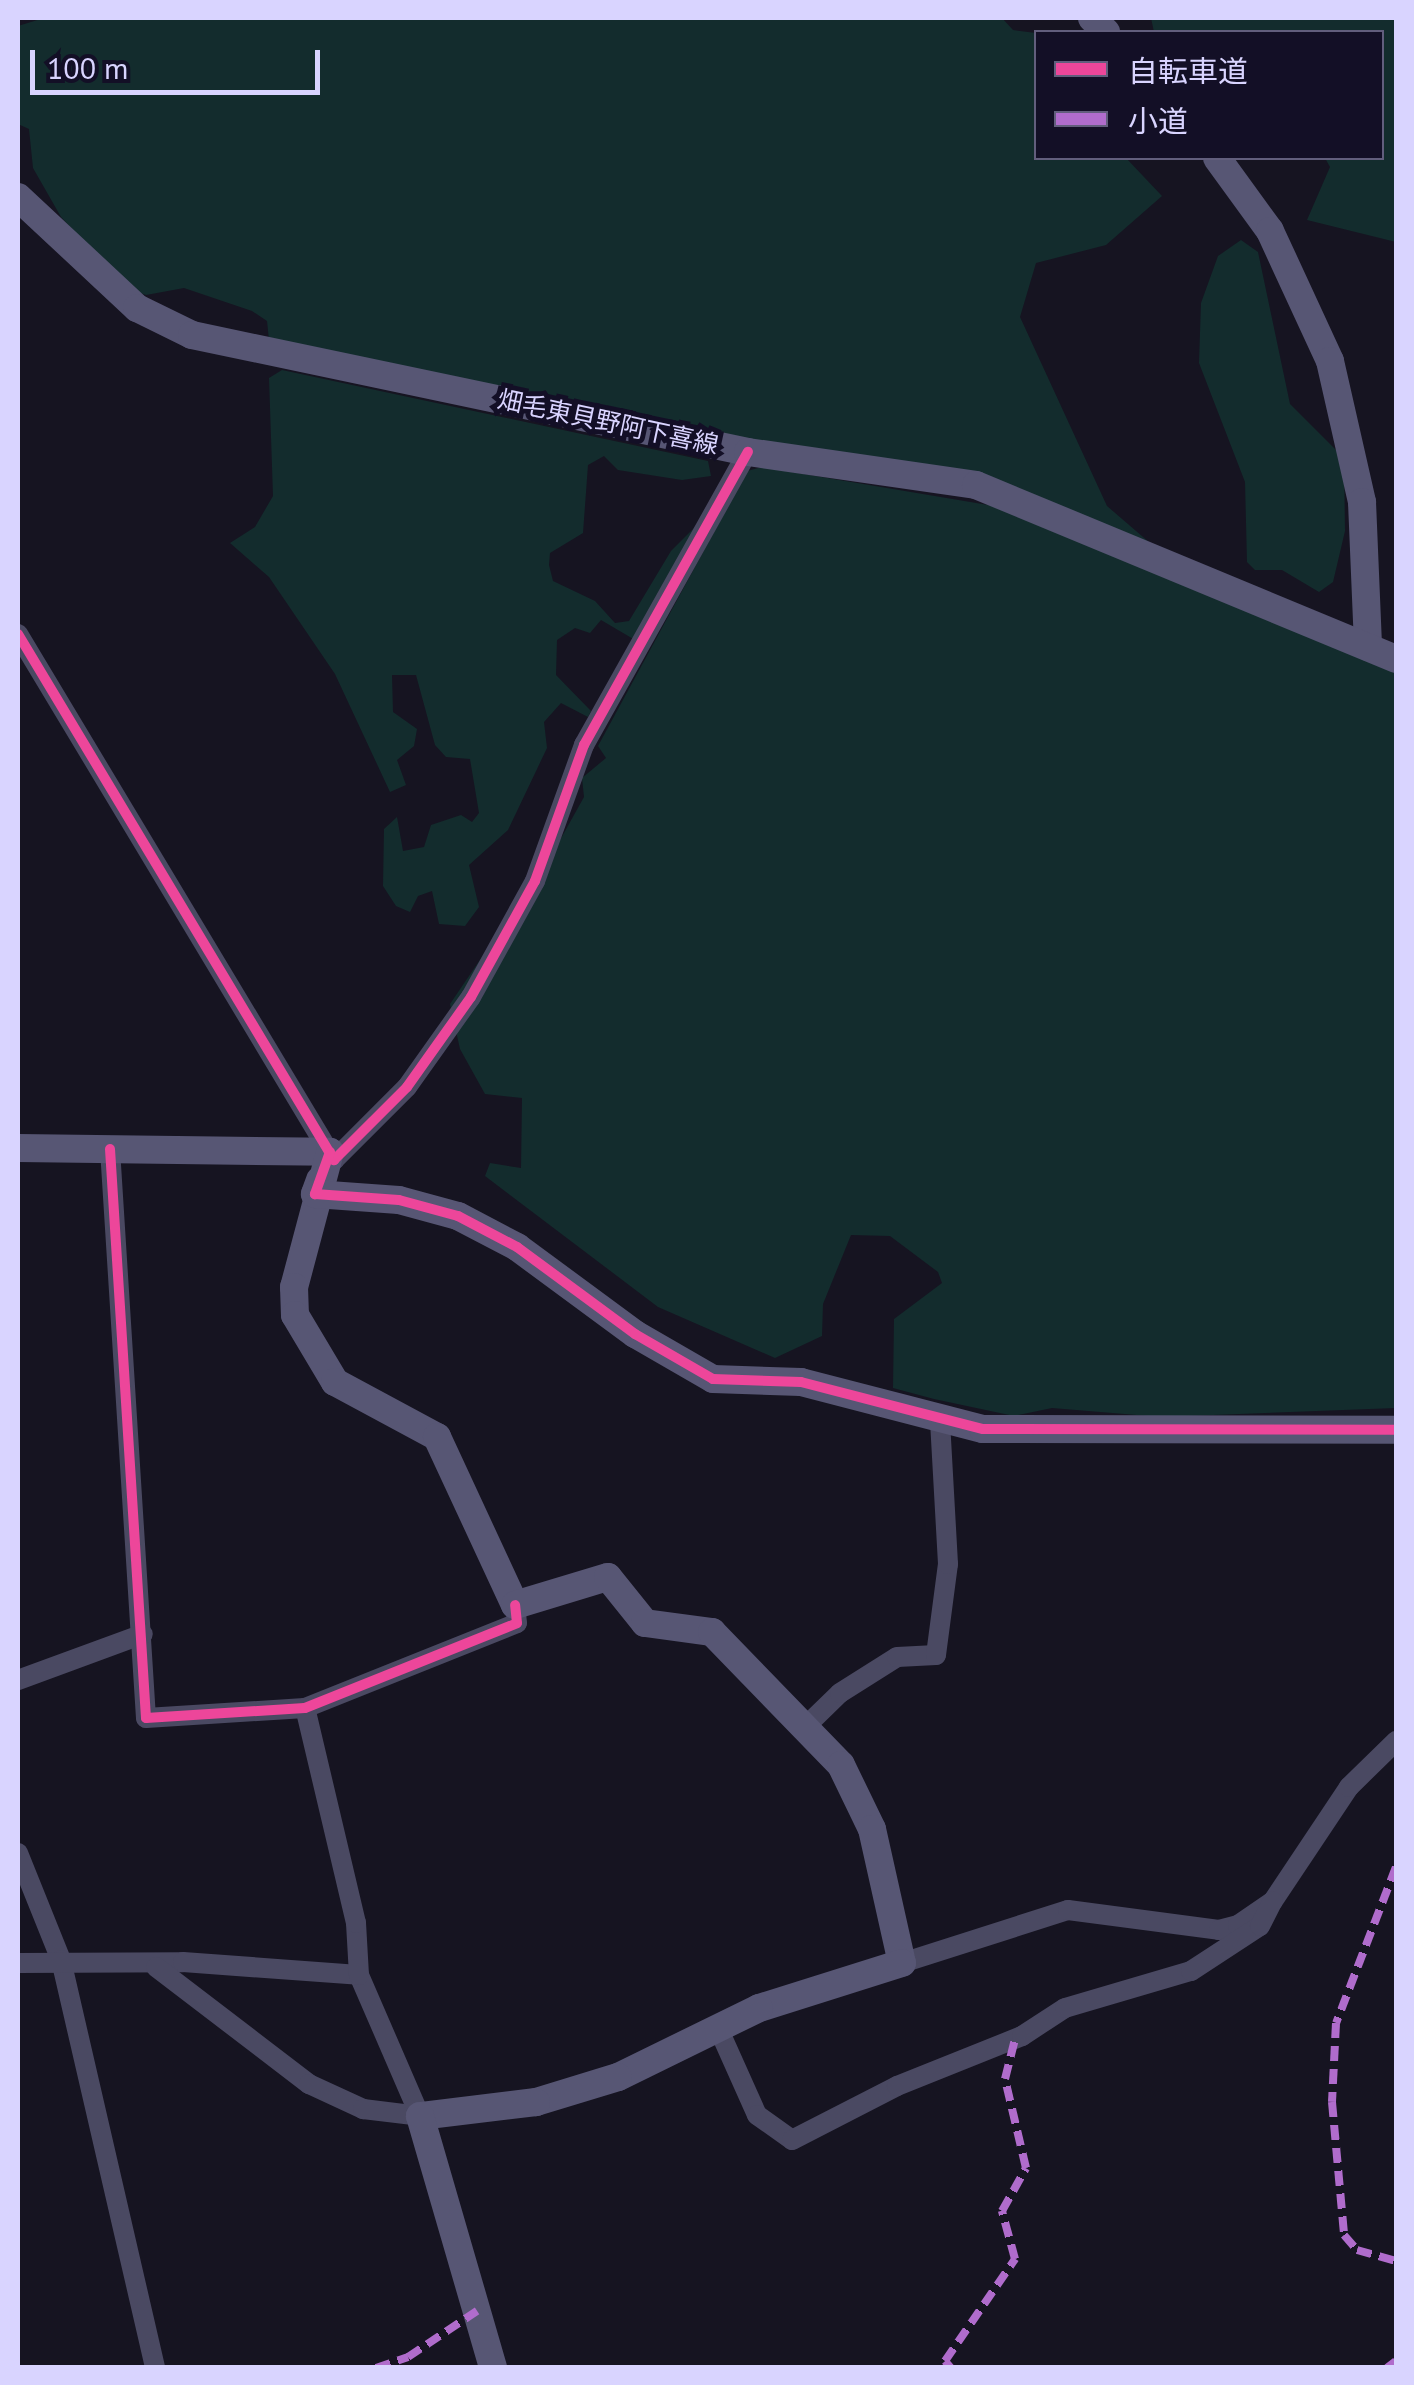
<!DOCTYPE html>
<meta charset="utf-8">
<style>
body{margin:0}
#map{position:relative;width:1414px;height:2385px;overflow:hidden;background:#161421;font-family:"PT Sans","Noto Sans JP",sans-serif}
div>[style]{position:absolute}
.green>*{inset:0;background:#132c2d}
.street>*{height:20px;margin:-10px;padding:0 10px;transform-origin:10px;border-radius:10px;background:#4a4962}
.secondary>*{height:28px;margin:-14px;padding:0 14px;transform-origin:14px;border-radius:14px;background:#575674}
.quiet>*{height:8px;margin-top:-4px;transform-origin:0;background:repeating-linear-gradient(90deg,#b06ccc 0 15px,transparent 0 23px)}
.cycleway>*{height:10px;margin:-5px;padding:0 5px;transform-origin:5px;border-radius:5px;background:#ed469a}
span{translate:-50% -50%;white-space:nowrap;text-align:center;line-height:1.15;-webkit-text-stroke:10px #130f26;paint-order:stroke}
.street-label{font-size:25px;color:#d9d4ff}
.frame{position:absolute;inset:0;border:20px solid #d9d4ff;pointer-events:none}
.legend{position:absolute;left:1034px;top:30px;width:350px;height:130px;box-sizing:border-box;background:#130f26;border:2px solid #625e7d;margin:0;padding:12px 18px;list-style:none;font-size:30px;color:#d9d4ff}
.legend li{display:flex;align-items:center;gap:20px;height:50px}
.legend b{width:50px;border:2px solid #625e7d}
.scale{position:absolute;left:30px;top:50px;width:290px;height:45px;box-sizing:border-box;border:5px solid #d9d4ff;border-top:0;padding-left:12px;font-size:30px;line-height:35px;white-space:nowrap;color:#d9d4ff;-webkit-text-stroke:8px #130f26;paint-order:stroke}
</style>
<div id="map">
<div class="green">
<i style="clip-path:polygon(44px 18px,1002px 18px,1013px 30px,1036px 33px,1036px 158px,1126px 158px,1162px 196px,1106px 245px,1036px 263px,1020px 317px,1107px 506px,1150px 543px,779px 447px,269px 340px,267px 321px,252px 311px,184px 288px,146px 295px,129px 289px,61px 217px,33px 168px,29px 129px,18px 124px,18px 26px)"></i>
<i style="clip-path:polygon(1151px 18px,1396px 18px,1396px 242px,1307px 220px,1330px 167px,1325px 158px,1382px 158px,1382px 32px,1154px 32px)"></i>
<i style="clip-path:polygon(1241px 240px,1258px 252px,1290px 404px,1344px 458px,1345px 531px,1333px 582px,1319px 592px,1282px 570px,1255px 570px,1247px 562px,1245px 482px,1199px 363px,1201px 303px,1218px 256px)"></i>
<i style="clip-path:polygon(282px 370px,708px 461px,711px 476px,682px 480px,618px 470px,604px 456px,588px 465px,583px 533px,550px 553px,549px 565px,553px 581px,595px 601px,615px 623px,629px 621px,671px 551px,700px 522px,635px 640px,601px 620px,590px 633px,575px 628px,557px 640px,556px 675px,591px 711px,588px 717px,561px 703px,544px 722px,547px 748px,508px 830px,469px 865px,479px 907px,465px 926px,439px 924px,432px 891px,418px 896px,410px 912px,396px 906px,383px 886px,384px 829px,397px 817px,403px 851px,424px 847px,431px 825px,461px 815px,472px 822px,479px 813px,470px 759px,446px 757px,435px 745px,416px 675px,392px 675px,393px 712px,417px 729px,414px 746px,397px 760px,406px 785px,390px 792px,335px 674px,269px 577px,230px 543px,255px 527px,273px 496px,269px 378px)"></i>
<i style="clip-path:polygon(762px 467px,1006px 508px,1396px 673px,1396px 1408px,1161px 1417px,1052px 1408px,1014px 1416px,934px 1399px,893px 1388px,894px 1319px,942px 1283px,938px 1272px,890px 1236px,851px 1235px,823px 1304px,822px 1336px,775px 1358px,658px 1307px,485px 1176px,490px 1163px,521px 1168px,522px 1098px,485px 1094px,460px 1049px,450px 1004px,555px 849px,584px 797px,582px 778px,606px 758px,598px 746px,747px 471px)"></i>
</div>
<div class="street">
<i style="left:18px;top:634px;width:614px;rotate:59deg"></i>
<i style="left:334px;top:1160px;width:103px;rotate:-45deg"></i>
<i style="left:407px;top:1087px;width:110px;rotate:-54.6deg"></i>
<i style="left:471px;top:997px;width:132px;rotate:-61.1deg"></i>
<i style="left:535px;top:881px;width:145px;rotate:-70.2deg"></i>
<i style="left:584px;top:745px;width:336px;rotate:-60.8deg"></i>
<i style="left:110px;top:1149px;width:570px;rotate:86.38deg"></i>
<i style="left:146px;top:1718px;width:159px;rotate:-3.6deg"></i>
<i style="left:305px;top:1708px;width:228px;rotate:-21.8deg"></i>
<i style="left:517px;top:1623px;width:18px;rotate:-96deg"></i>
<i style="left:18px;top:1680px;width:133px;rotate:-20.2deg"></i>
<i style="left:804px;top:1728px;width:50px;rotate:-44.2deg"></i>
<i style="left:840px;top:1693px;width:67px;rotate:-32.3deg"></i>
<i style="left:897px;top:1657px;width:39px;rotate:-3deg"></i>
<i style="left:936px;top:1655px;width:92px;rotate:-82.5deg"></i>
<i style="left:948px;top:1564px;width:144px;rotate:-93.2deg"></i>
<i style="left:18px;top:1853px;width:115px;rotate:68.1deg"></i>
<i style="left:61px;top:1960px;width:419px;rotate:77deg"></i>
<i style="left:18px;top:1963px;width:165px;rotate:-0.3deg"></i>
<i style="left:183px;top:1962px;width:176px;rotate:4.2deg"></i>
<i style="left:902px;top:1963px;width:174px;rotate:-17.7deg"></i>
<i style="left:1068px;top:1910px;width:152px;rotate:7.5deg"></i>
<i style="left:1219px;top:1930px;width:20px;rotate:-15deg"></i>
<i style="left:1238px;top:1925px;width:42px;rotate:-34.4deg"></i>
<i style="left:1273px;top:1901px;width:137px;rotate:-56.3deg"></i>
<i style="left:1349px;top:1787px;width:66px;rotate:-44.4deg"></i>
<i style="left:156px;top:1967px;width:193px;rotate:37.4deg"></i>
<i style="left:309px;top:2084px;width:60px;rotate:24.8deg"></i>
<i style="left:363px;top:2109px;width:57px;rotate:7deg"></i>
<i style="left:420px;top:2116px;width:154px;rotate:-113.4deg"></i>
<i style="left:359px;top:1975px;width:52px;rotate:-93.3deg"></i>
<i style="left:356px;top:1923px;width:221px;rotate:-103.3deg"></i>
<i style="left:719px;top:2030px;width:93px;rotate:65.9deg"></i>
<i style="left:757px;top:2115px;width:43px;rotate:35.5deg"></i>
<i style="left:792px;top:2140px;width:118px;rotate:-27.2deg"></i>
<i style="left:897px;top:2086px;width:135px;rotate:-21.8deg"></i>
<i style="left:1022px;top:2036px;width:51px;rotate:-33.1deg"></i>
<i style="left:1065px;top:2008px;width:131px;rotate:-16.4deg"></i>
<i style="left:1191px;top:1971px;width:82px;rotate:-33.1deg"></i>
<i style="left:1260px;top:1926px;width:28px;rotate:-63deg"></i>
</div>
<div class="secondary">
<i style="left:1092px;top:18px;width:20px;rotate:45deg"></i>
<i style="left:1217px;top:158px;width:90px;rotate:54deg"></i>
<i style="left:1270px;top:231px;width:143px;rotate:65.2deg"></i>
<i style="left:1330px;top:361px;width:145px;rotate:77.2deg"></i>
<i style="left:1362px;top:502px;width:145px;rotate:87.6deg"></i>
<i style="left:18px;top:197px;width:163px;rotate:43deg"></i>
<i style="left:137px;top:308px;width:61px;rotate:26.1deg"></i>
<i style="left:192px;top:335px;width:568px;rotate:11.88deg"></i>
<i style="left:748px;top:452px;width:230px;rotate:8.2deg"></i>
<i style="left:976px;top:485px;width:455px;rotate:22.5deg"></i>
<i style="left:18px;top:1148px;width:312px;rotate:0.7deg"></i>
<i style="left:330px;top:1152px;width:140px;rotate:104.9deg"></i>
<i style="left:294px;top:1287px;width:28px;rotate:88deg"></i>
<i style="left:295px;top:1315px;width:78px;rotate:59.2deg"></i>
<i style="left:335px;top:1382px;width:116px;rotate:28.3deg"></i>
<i style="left:437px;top:1437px;width:185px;rotate:65.1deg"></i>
<i style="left:515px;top:1605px;width:97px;rotate:-16.8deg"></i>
<i style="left:608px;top:1577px;width:59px;rotate:51.2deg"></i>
<i style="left:645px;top:1623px;width:68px;rotate:7.7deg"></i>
<i style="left:712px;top:1632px;width:185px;rotate:45.9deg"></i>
<i style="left:841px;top:1765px;width:71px;rotate:64.2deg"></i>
<i style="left:872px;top:1829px;width:137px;rotate:77.4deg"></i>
<i style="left:902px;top:1963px;width:150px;rotate:162.5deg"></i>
<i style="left:759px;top:2008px;width:157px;rotate:153.9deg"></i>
<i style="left:618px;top:2077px;width:86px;rotate:163deg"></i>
<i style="left:536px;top:2102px;width:117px;rotate:173.1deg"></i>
<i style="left:420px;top:2116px;width:262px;rotate:73.8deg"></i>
<i style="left:320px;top:1180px;width:15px;rotate:110deg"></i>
<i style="left:315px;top:1194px;width:84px;rotate:4.1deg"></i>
<i style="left:399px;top:1200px;width:61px;rotate:15.2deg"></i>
<i style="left:458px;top:1216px;width:67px;rotate:27.7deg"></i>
<i style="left:517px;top:1247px;width:147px;rotate:36.4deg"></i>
<i style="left:635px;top:1334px;width:90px;rotate:30deg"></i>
<i style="left:713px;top:1379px;width:88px;rotate:2deg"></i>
<i style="left:801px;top:1382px;width:188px;rotate:14.5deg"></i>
<i style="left:983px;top:1429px;width:413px;rotate:0.1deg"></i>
</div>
<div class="quiet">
<i style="left:1396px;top:1867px;width:167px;rotate:111deg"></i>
<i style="left:1336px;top:2023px;width:79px;rotate:92.9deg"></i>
<i style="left:1332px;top:2102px;width:134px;rotate:84.8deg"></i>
<i style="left:1344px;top:2235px;width:20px;rotate:49deg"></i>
<i style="left:1357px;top:2250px;width:41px;rotate:15.8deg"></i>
<i style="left:376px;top:2368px;width:34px;rotate:-19deg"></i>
<i style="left:408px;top:2357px;width:83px;rotate:-33.7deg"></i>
<i style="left:951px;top:2368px;width:9px;rotate:-131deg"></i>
<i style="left:945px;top:2361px;width:124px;rotate:-55.5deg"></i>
<i style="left:1015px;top:2259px;width:50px;rotate:-105.2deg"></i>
<i style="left:1002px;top:2211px;width:49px;rotate:-60.8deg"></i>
<i style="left:1026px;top:2168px;width:91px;rotate:-103.3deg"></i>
<i style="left:1005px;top:2079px;width:41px;rotate:-76deg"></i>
<i style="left:1387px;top:2368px;width:11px;rotate:-38deg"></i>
</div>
<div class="cycleway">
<i style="left:18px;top:634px;width:614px;rotate:59deg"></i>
<i style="left:334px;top:1160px;width:103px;rotate:-45deg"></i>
<i style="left:407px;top:1087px;width:110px;rotate:-54.6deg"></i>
<i style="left:471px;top:997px;width:132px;rotate:-61.1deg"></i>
<i style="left:535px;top:881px;width:145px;rotate:-70.2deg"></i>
<i style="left:584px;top:745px;width:336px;rotate:-60.8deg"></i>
<i style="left:110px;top:1149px;width:570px;rotate:86.38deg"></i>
<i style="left:146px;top:1718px;width:159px;rotate:-3.6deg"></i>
<i style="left:305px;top:1708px;width:228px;rotate:-21.8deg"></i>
<i style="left:517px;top:1623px;width:18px;rotate:-96deg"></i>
<i style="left:330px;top:1152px;width:45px;rotate:109.7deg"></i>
<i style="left:315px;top:1194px;width:84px;rotate:4.1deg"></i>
<i style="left:399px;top:1200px;width:61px;rotate:15.2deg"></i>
<i style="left:458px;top:1216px;width:67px;rotate:27.7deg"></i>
<i style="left:517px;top:1247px;width:147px;rotate:36.4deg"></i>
<i style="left:635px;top:1334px;width:90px;rotate:30deg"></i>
<i style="left:713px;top:1379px;width:88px;rotate:2deg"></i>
<i style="left:801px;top:1382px;width:188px;rotate:14.5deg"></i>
<i style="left:983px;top:1429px;width:413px;rotate:0.1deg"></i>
</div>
<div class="street-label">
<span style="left:608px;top:422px;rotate:12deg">畑毛東貝野阿下喜線</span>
</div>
<div class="frame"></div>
<ul class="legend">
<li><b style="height:12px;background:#ed469a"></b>自転車道</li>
<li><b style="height:12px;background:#b06ccc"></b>小道</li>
</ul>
<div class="scale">100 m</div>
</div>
